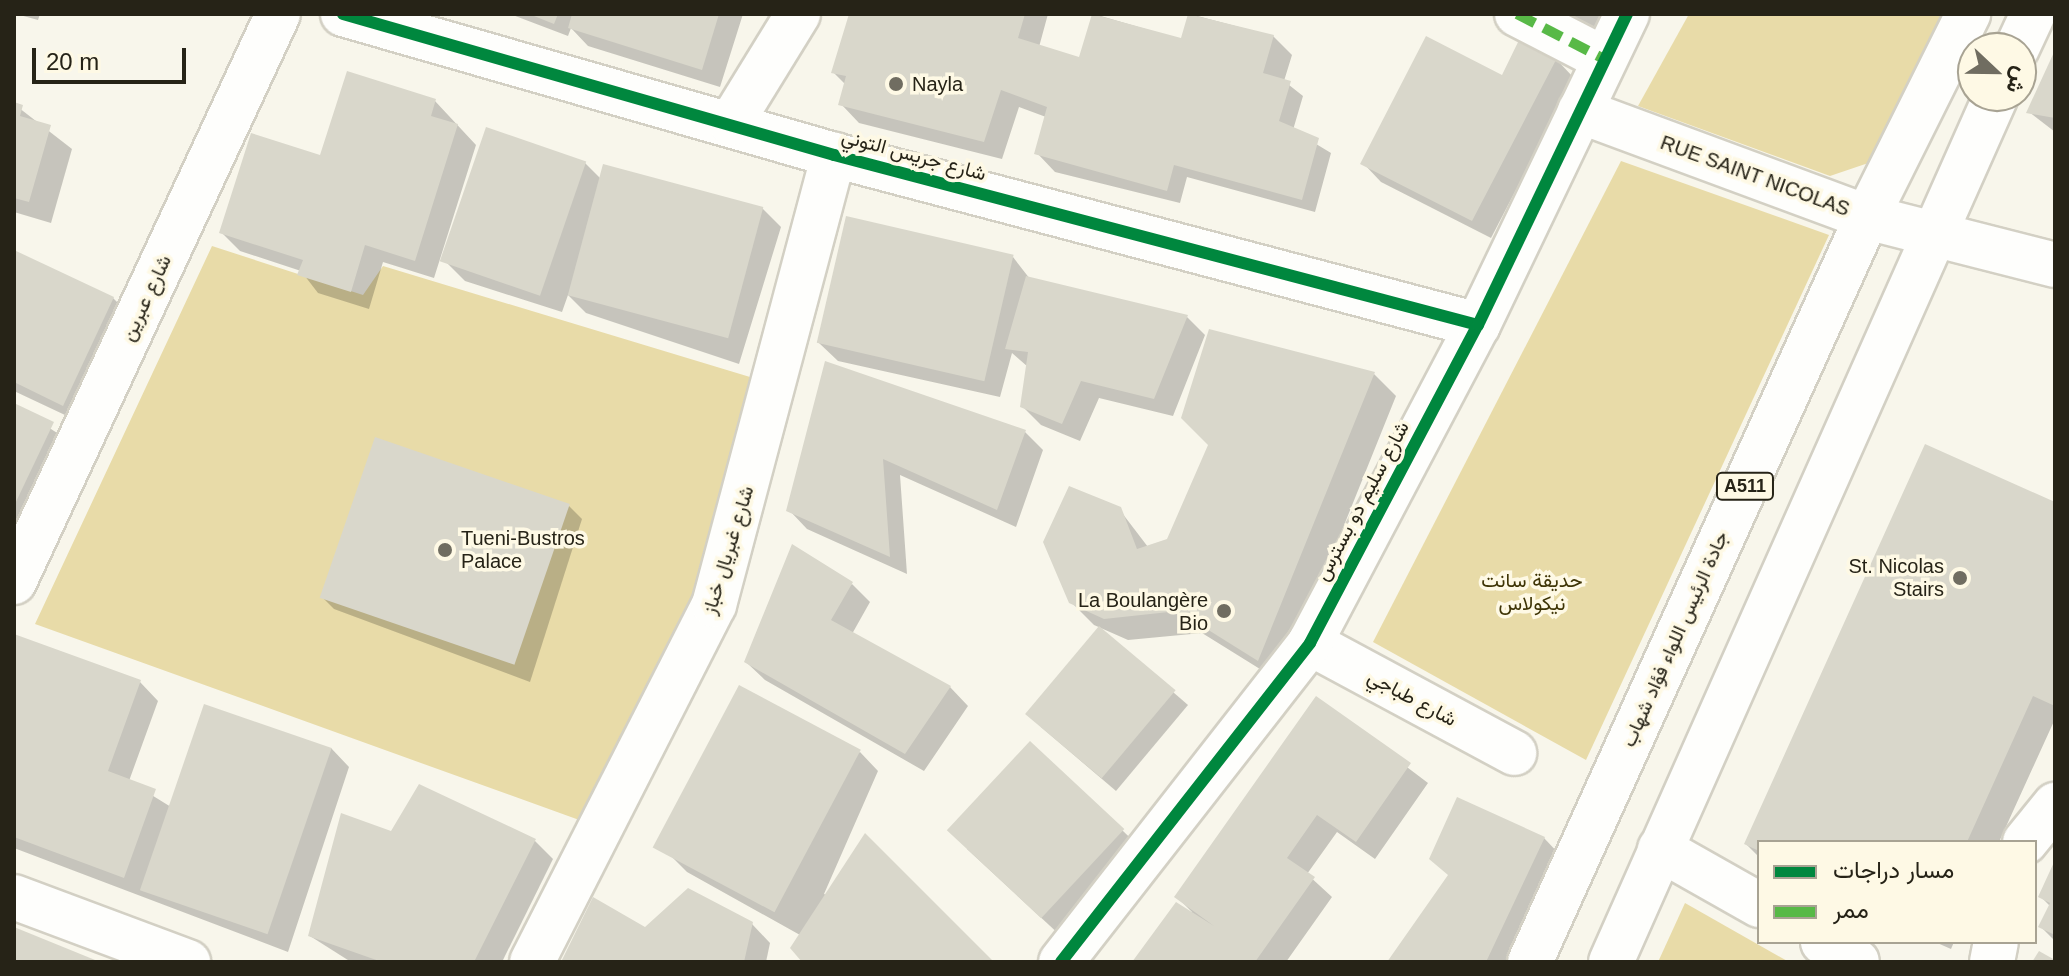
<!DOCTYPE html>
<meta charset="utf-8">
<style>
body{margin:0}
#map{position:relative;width:2069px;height:976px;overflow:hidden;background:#f8f6eb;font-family:Arial,Vazirmatn,sans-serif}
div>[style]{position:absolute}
.green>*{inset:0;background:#e8dba8}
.shadow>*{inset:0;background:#0003}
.building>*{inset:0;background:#d9d7cb;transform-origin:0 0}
.roads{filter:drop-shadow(2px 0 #d3d0c4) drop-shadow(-2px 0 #d3d0c4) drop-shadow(0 2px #d3d0c4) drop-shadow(0 -2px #d3d0c4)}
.minor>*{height:44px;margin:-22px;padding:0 22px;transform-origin:22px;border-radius:22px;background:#fefefc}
.highway>*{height:44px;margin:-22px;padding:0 22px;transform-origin:22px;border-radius:22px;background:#fefefc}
.quiet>*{height:10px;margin-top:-5px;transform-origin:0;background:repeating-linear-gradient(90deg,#58b947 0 20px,transparent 0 30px)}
.cycleway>*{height:12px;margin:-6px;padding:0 6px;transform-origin:6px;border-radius:6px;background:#00873e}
.dots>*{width:22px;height:22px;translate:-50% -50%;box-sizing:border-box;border:4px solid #fef9e5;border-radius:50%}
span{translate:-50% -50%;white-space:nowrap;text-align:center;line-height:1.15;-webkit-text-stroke:7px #fef9e5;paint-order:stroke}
.shield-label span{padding:2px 6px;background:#fef9e5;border:2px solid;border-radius:6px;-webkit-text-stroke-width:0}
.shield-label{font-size:18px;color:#262317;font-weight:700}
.poi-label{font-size:20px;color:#262317}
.left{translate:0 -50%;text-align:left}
.right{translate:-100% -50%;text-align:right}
.street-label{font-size:20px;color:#262317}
.park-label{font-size:20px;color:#3e3405}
.frame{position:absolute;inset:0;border:16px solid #262317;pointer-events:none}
.legend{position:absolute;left:1757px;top:840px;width:280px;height:104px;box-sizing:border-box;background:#fef9e5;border:2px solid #a8a393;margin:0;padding:10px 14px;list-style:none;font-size:24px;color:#262317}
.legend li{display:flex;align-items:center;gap:16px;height:40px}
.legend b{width:40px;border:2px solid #a8a393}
.north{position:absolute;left:1957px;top:32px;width:80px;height:80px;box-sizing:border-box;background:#fef9e5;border:2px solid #a8a393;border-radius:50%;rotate:112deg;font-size:22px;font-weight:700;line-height:32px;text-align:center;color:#262317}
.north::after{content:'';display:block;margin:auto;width:28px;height:36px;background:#706d61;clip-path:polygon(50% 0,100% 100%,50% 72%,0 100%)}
.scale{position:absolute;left:32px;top:48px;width:154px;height:36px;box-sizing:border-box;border:4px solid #262317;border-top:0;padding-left:10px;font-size:24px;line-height:28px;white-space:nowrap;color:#262317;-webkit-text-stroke:6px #fef9e5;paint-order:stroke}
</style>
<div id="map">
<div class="green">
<i style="clip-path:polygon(1689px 14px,1951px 14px,1886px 157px,1830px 176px,1638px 106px)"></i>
<i style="clip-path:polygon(1621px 161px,1829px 235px,1586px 760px,1373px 642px)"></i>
<i style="clip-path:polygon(212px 246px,363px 295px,383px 266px,750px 377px,697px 601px,582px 821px,35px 624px)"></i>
<i style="clip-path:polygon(1685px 903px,1789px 962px,1658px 962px)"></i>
</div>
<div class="shadow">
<i style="clip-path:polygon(16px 14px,40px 14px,38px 20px)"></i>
<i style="clip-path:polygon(510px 14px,743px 14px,720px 87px,588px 46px,571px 28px,568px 36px)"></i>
<i style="clip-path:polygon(851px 14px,1048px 14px,1039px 47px,1081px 59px,1094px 14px,1183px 40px,1190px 14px,1273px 36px,1292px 55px,1284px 81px,1303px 96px,1293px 130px,1331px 153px,1315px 212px,1187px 177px,1180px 203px,1055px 172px,1037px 153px,1046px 117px,1019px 107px,1002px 159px,859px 123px,841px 104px,846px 85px,833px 72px)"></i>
<i style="clip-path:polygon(1556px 14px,1603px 14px,1589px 36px)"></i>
<i style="clip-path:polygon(2055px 55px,2055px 132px,2029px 112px)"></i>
<i style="clip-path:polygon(1556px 59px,1574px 78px,1491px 238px,1381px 182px,1363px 163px,1503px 77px)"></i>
<i style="clip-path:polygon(435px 101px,476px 145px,434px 278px,383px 262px,369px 309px,318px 293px,301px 271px,240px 251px,221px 232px,321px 157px)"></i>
<i style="clip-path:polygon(14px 104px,72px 149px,51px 223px,14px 212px)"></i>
<i style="clip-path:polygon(585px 163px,601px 179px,762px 208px,781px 227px,739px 364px,586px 313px,568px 295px,562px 312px,465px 281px,446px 262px)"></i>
<i style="clip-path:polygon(14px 252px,113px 298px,132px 317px,82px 423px,14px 391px)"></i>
<i style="clip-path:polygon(1013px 257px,1030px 279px,1187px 317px,1205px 335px,1173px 416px,1099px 398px,1080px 441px,1041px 425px,1022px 406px,1028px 367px,1012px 353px,1000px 397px,838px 361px,819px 343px)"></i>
<i style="clip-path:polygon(826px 364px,1025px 432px,1043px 450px,1016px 527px,900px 475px,907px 574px,807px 529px,789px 510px)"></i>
<i style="clip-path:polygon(1374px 374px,1396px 396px,1281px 682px,1202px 633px,1128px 640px,1094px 625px,1071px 602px,1119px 509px,1148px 547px,1168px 540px)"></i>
<i style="clip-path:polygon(14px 405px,71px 442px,14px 563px)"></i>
<i style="clip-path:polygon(2055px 505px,2055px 719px,1999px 842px,1759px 842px,1759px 857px,1746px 844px)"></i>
<i style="clip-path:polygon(569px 506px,582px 519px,530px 682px,334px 609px,321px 596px)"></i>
<i style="clip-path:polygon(852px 584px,870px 602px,852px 634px,950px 687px,968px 706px,924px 771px,765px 680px,746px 662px)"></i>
<i style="clip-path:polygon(1099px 628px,1188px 705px,1116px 791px,1041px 727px)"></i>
<i style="clip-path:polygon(14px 638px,140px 682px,158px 701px,129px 781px,171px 807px,331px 748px,349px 767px,288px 952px,14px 848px)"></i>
<i style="clip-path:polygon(1317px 699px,1428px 783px,1375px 859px,1337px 832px,1307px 874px,1332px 897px,1286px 962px,1135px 962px,1192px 912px,1177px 897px)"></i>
<i style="clip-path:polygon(1030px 743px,1142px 849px,1062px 937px,967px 849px)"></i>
<i style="clip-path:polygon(860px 752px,878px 771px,824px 894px,991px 962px,805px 962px,800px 935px,687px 872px,669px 854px)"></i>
<i style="clip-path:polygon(392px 833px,535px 841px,553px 859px,502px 962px,351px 962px,310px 936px)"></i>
<i style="clip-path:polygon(1544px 838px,1562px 857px,1513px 962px,1389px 962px)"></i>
<i style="clip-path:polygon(2055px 865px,2055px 941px,2041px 927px,2050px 906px,2041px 897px)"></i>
<i style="clip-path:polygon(752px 924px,770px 943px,766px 962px,564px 962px,646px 929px)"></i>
<i style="clip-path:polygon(1935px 942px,1954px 942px,1951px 949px)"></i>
</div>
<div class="building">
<i style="clip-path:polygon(529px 14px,558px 14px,554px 24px)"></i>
<i style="clip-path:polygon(572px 14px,719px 14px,702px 70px,568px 28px)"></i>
<i style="clip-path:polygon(849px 14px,1025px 14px,1018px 38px,1079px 57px,1092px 14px,1181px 38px,1188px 14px,1274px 35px,1263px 73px,1291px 81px,1279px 121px,1319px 138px,1302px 200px,1174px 165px,1167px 191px,1034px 154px,1047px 107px,1001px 90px,984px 142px,838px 105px,846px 76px,831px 73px)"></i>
<i style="clip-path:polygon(1426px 36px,1502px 75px,1520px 38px,1557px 58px,1472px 221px,1360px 164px)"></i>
<i style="clip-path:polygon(2055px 50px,2055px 118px,2026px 113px)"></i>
<i style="clip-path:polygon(347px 71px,436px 99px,431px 116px,458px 124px,415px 261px,365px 245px,351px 292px,297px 275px,303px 260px,219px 233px,251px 133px,320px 155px)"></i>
<i style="clip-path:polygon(14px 102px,23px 105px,20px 116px,51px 125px,29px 202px,14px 198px)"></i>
<i style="left:486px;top:127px;width:106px;height:142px;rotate:19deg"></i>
<i style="left:603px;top:164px;width:166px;height:136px;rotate:15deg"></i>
<i style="left:846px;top:216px;width:172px;height:130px;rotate:13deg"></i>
<i style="clip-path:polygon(14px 250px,114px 297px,63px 406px,14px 382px)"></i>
<i style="clip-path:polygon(1026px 276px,1188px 315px,1154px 399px,1081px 381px,1062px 424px,1020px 407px,1028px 352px,1005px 349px)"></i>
<i style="clip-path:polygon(1209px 329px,1375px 372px,1258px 661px,1178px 611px,1104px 619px,1069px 603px,1043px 542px,1069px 486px,1121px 507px,1137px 549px,1167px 539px,1208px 445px,1181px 418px)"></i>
<i style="clip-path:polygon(825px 361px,1026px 430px,997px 510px,883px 459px,890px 557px,786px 511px)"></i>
<i style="clip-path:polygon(14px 403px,54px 422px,14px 506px)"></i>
<i style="left:375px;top:437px;width:206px;height:170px;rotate:19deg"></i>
<i style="clip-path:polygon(1925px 444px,2055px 502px,2055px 706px,2033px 696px,1967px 842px,1759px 842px,1759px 851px,1744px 844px)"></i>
<i style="clip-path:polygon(792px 544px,853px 582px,831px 620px,951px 686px,905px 754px,744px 662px)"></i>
<i style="left:1099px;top:626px;width:100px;height:115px;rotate:40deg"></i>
<i style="clip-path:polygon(14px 634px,141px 680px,108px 771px,156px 789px,124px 878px,14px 837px)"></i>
<i style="left:739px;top:685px;width:138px;height:184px;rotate:28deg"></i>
<i style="clip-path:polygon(1316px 696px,1411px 763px,1356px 842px,1317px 815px,1287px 858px,1315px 877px,1255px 962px,1132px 962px,1176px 902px,1214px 926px,1174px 897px)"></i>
<i style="left:204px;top:704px;width:135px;height:197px;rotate:19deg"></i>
<i style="left:1030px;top:741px;width:129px;height:122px;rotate:43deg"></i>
<i style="clip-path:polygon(419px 784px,536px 839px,474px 962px,382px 962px,308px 936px,341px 813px,391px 831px)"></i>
<i style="clip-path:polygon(1457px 797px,1545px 837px,1486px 962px,1387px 962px,1448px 875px,1429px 859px)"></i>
<i style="clip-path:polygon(865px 833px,994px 962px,802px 962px,790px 948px)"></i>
<i style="clip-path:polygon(2055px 860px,2055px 935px,2038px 927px,2050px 903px,2038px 897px)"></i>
<i style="clip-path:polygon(688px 888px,753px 922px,744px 962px,561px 962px,593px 897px,645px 927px)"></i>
<i style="clip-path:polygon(14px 927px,100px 962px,14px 962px)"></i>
<i style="clip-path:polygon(2039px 951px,2055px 960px,2055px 962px,2032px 962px)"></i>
</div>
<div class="roads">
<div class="minor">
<i style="left:343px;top:14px;width:511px;rotate:16.02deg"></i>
<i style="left:834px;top:155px;width:666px;rotate:14.79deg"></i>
<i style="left:1517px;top:14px;width:98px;rotate:27.3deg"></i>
<i style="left:1580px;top:111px;width:306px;rotate:20.3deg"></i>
<i style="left:1867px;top:217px;width:194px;rotate:14.3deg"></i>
<i style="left:731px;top:123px;width:128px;rotate:-58.4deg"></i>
<i style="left:14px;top:582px;width:626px;rotate:-65.07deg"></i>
<i style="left:1310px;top:643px;width:232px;rotate:28.3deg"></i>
<i style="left:2025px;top:842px;width:48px;rotate:-51deg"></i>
<i style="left:1660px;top:849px;width:114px;rotate:29.5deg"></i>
<i style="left:14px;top:897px;width:186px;rotate:20.5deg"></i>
<i style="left:1823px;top:942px;width:39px;rotate:30deg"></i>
<i style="left:532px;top:962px;width:401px;rotate:-63deg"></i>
<i style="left:714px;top:605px;width:466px;rotate:-75.1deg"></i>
<i style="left:1061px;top:962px;width:405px;rotate:-52deg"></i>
<i style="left:1310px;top:643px;width:360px;rotate:-62.2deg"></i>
<i style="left:1478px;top:325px;width:345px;rotate:-64.4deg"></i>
<i style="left:1992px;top:962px;width:20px;rotate:-79deg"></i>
</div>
<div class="highway">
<i style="left:2017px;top:48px;width:38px;rotate:-65deg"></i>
<i style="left:1530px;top:962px;width:818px;rotate:-65.66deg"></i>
<i style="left:1867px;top:217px;width:227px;rotate:-63.5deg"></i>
<i style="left:1611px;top:962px;width:948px;rotate:-66.03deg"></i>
</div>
</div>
<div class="quiet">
<i style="left:1517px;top:14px;width:98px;rotate:27.3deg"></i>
</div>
<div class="cycleway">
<i style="left:343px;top:14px;width:511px;rotate:16.02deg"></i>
<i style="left:834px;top:155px;width:666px;rotate:14.79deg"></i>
<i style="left:1061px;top:962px;width:405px;rotate:-52deg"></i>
<i style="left:1310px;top:643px;width:360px;rotate:-62.2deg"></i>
<i style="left:1478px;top:325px;width:345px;rotate:-64.4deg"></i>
</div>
<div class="dots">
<i style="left:896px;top:84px;background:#706d61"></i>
<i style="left:445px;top:550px;background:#706d61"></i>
<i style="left:1960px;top:578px;background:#706d61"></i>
<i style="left:1224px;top:611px;background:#706d61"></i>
</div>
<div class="shield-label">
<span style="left:1745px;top:486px">A511</span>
</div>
<div class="poi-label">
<span class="left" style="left:912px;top:84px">Nayla</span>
<span class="left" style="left:461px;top:550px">Tueni-Bustros<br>Palace</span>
<span class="right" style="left:1944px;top:578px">St. Nicolas<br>Stairs</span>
<span class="right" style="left:1208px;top:612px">La Boulangère<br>Bio</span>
</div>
<div class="street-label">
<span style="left:914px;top:155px;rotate:15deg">شارع جريس التوني</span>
<span style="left:1755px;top:176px;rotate:20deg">RUE SAINT NICOLAS</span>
<span style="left:146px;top:298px;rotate:-65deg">شارع عبرين</span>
<span style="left:1362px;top:501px;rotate:-62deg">شارع سليم دو بسترس</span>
<span style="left:728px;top:550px;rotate:-73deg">شارع غبريال خباز</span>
<span style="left:1675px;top:639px;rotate:-66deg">جادة الرئيس اللواء فؤاد شهاب</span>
<span style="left:1412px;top:698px;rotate:28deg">شارع طباجي</span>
</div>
<div class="park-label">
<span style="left:1532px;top:592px">حديقة سانت<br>نيكولاس</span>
</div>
<div class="frame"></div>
<ul class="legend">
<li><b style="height:10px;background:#00873e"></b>مسار دراجات</li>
<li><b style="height:10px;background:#58b947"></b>ممر</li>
</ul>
<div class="north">ش</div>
<div class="scale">20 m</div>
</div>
